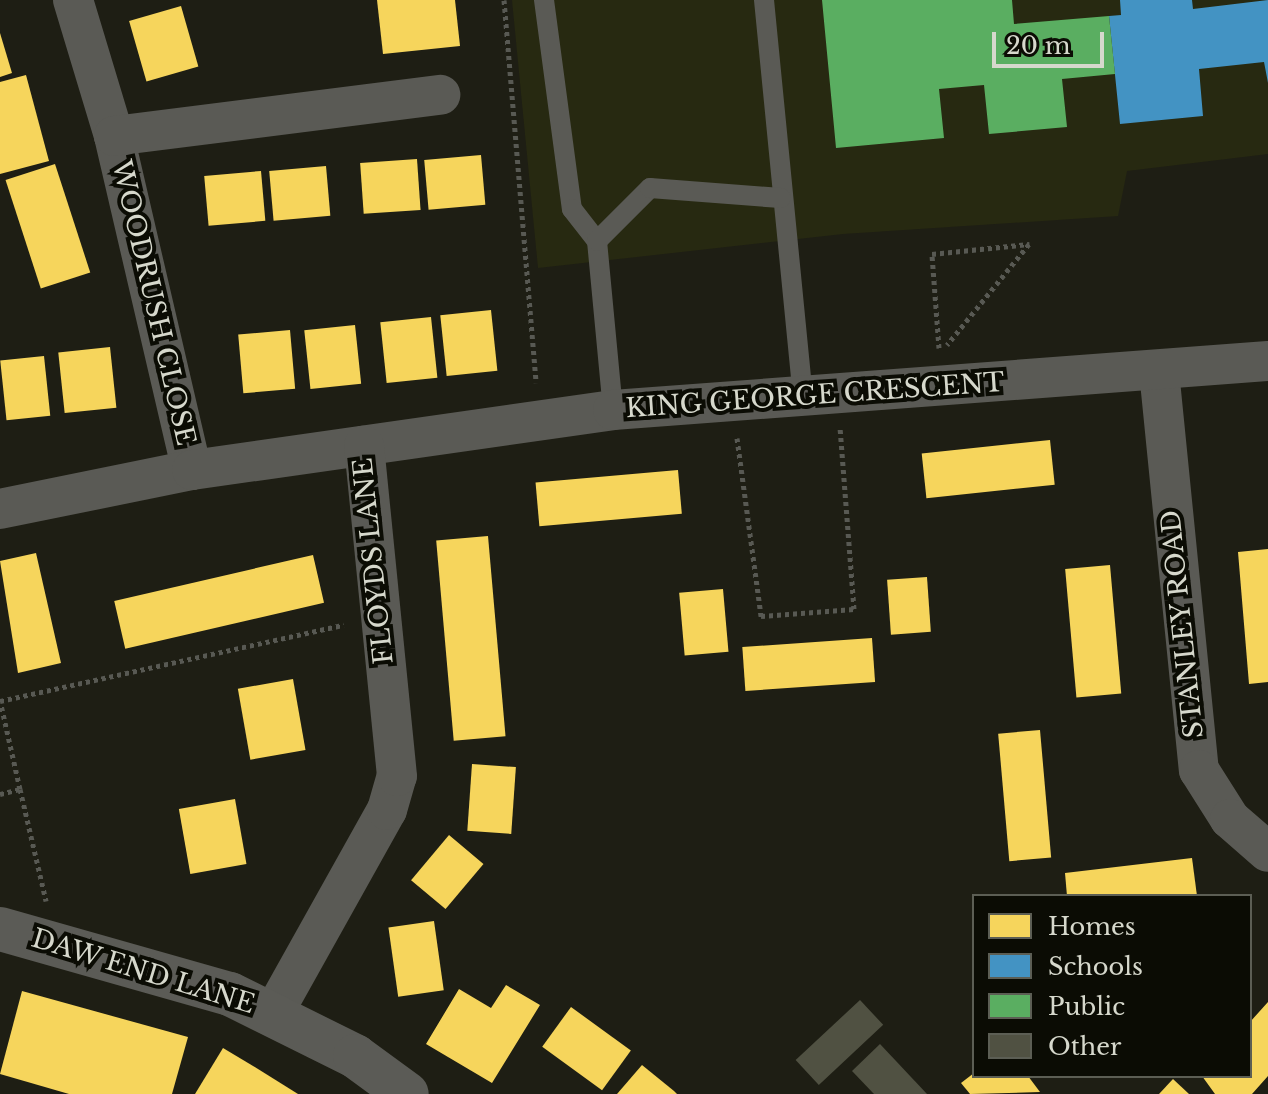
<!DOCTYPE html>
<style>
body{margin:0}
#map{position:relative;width:1268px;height:1094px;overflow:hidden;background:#1e1e14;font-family:"Libre Baskerville",serif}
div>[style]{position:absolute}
.built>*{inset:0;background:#272911}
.homes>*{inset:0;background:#f6d55c;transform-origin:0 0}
.schools>*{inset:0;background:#4393c3}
.public>*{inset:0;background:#5aae61}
.building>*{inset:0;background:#505142;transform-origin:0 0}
.path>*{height:5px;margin-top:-2.5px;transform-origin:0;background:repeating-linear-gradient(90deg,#585953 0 4px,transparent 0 8px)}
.service>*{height:20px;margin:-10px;padding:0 10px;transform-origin:10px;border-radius:10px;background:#5a5a55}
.minor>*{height:40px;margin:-20px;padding:0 20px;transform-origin:20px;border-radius:20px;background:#5a5a55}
.secondary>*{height:44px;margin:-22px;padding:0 22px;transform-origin:22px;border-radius:22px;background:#5b5b56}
span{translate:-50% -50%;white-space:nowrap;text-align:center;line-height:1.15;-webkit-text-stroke:8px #0b0c04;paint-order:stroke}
.street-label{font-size:26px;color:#d6d8cc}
.legend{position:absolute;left:972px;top:894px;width:280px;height:184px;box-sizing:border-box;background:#0b0c04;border:2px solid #5c5e54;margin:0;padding:10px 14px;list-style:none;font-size:24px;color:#d6d8cc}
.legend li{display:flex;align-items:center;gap:16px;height:40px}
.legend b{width:40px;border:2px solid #5c5e54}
.scale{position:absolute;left:992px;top:32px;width:112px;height:36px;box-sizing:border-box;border:4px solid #d6d8cc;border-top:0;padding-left:10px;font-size:24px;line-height:28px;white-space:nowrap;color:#d6d8cc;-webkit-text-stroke:6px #0b0c04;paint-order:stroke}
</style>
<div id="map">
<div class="built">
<i style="clip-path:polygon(512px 0,1268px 0,1268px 154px,1127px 171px,1118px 216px,843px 234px,538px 268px)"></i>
</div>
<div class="homes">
<i style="clip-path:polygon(377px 0,455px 0,460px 46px,383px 54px)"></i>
<i style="left:181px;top:6px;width:63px;height:54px;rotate:74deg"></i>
<i style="clip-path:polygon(0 33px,12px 73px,0 77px)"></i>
<i style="clip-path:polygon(26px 75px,49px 161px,0 174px,0 82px)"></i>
<i style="left:481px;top:155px;width:50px;height:57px;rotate:85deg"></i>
<i style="left:417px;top:159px;width:51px;height:57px;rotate:86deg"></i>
<i style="left:55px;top:164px;width:114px;height:52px;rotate:72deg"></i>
<i style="left:326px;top:166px;width:50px;height:57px;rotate:85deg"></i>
<i style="left:261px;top:171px;width:50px;height:57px;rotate:85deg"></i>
<i style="left:491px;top:310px;width:61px;height:51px;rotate:84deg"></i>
<i style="left:431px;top:317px;width:61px;height:51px;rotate:84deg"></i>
<i style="left:355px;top:325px;width:59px;height:51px;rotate:84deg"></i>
<i style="left:290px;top:330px;width:59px;height:52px;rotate:85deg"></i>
<i style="left:110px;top:347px;width:61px;height:52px;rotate:84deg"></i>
<i style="left:44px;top:356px;width:60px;height:44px;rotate:84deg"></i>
<i style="left:1050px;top:440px;width:45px;height:129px;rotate:84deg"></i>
<i style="left:678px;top:470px;width:44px;height:143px;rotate:85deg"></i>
<i style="left:488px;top:536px;width:201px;height:52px;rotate:85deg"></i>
<i style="clip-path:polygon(1268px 549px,1268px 682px,1249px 684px,1238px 552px)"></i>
<i style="clip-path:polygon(36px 553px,61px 663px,18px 673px,0 561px)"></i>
<i style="left:313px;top:555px;width:49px;height:204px;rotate:77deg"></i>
<i style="left:1110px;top:565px;width:129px;height:45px;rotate:85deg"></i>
<i style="left:927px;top:577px;width:55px;height:40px;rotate:86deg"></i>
<i style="left:723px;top:589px;width:63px;height:44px;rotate:85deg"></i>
<i style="left:872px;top:638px;width:44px;height:130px;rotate:86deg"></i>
<i style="left:293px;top:679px;width:72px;height:56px;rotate:80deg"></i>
<i style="left:1040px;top:730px;width:128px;height:42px;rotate:85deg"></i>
<i style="left:472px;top:764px;width:44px;height:67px;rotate:4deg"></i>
<i style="left:235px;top:799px;width:66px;height:57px;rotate:80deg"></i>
<i style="left:449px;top:835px;width:45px;height:59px;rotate:40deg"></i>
<i style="clip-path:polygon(1192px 858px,1197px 896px,1067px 896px,1065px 873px)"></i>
<i style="left:434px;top:921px;width:70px;height:46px;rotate:82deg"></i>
<i style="clip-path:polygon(506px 985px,540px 1005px,492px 1083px,426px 1044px,459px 989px,491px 1008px)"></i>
<i style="clip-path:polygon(22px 991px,188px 1037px,172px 1094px,69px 1094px,0 1074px)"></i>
<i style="clip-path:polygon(1268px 1002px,1268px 1076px,1252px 1094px,1215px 1094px,1202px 1076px,1250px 1076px,1250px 1022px)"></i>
<i style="left:571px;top:1007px;width:74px;height:49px;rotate:36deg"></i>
<i style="clip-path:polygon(223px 1048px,258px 1069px,298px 1094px,195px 1094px)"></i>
<i style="clip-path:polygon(642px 1065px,674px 1091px,677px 1094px,617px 1094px)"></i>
<i style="clip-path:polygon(974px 1073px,1028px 1076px,1040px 1092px,970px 1094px,961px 1083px)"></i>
<i style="clip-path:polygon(1173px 1079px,1189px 1094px,1159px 1094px)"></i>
</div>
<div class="schools">
<i style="clip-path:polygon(1120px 0,1192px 0,1193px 9px,1268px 0,1268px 83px,1264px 62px,1199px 69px,1203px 116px,1120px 124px,1109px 16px,1121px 15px)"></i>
</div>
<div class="public">
<i style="clip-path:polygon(822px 0,1012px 0,1014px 24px,1109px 16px,1115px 74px,1062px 79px,1067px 127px,989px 134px,984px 85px,939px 89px,944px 138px,836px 148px)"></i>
</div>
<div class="building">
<i style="left:860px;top:1000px;width:34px;height:88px;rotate:47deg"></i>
<i style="clip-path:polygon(880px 1044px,927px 1094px,874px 1094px,852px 1071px)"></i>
</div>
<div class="path">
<i style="left:504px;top:0;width:384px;rotate:85.2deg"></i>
<i style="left:939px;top:348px;width:94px;rotate:-94.3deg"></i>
<i style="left:932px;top:254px;width:98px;rotate:-5.9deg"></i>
<i style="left:1029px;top:244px;width:130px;rotate:129.1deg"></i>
<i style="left:737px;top:438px;width:180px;rotate:82.3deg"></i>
<i style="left:761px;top:616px;width:93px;rotate:-4.3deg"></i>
<i style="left:854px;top:609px;width:181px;rotate:-94.4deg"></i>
<i style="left:0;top:701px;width:352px;rotate:-12.5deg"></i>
<i style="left:20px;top:789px;width:115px;rotate:76.9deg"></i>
<i style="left:0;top:794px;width:21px;rotate:-14deg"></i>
<i style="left:20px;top:789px;width:86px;rotate:-102.7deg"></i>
</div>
<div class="service">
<i style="left:544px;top:0;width:211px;rotate:82.4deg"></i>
<i style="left:572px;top:209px;width:41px;rotate:52deg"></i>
<i style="left:597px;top:241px;width:170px;rotate:84.6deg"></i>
<i style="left:764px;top:0;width:400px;rotate:84.4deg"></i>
<i style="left:597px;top:241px;width:75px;rotate:-45deg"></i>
<i style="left:650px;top:188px;width:131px;rotate:4.4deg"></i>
</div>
<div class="minor">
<i style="left:73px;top:0;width:142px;rotate:73.2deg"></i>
<i style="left:114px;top:136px;width:343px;rotate:76.9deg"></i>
<i style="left:114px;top:136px;width:329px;rotate:-7.2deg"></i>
<i style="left:1159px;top:371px;width:401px;rotate:84.3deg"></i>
<i style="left:1199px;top:770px;width:58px;rotate:57.7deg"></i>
<i style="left:1230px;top:819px;width:50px;rotate:41deg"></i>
<i style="left:0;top:509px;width:196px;rotate:-11.5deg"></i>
<i style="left:192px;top:470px;width:425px;rotate:-8.1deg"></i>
<i style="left:613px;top:410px;width:657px;rotate:-4.28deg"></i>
<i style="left:274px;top:1012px;width:231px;rotate:-60.8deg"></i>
<i style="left:387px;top:810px;width:35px;rotate:-74deg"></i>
<i style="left:397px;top:776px;width:332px;rotate:-95.7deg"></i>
</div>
<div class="secondary">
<i style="left:0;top:929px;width:239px;rotate:15.8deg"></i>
<i style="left:230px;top:994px;width:140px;rotate:26.4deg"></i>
<i style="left:355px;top:1056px;width:64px;rotate:36.2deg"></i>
</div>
<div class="street-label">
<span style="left:153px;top:303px;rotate:77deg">WOODRUSH CLOSE</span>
<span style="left:815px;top:396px;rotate:-4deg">KING GEORGE CRESCENT</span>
<span style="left:374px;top:561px;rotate:-96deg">FLOYDS LANE</span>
<span style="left:1183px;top:624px;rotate:-96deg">STANLEY ROAD</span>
<span style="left:143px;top:972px;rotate:17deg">DAW END LANE</span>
</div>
<ul class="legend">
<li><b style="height:22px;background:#f6d55c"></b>Homes</li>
<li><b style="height:22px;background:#4393c3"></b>Schools</li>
<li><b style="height:22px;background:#5aae61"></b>Public</li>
<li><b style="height:22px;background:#505142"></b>Other</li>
</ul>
<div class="scale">20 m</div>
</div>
